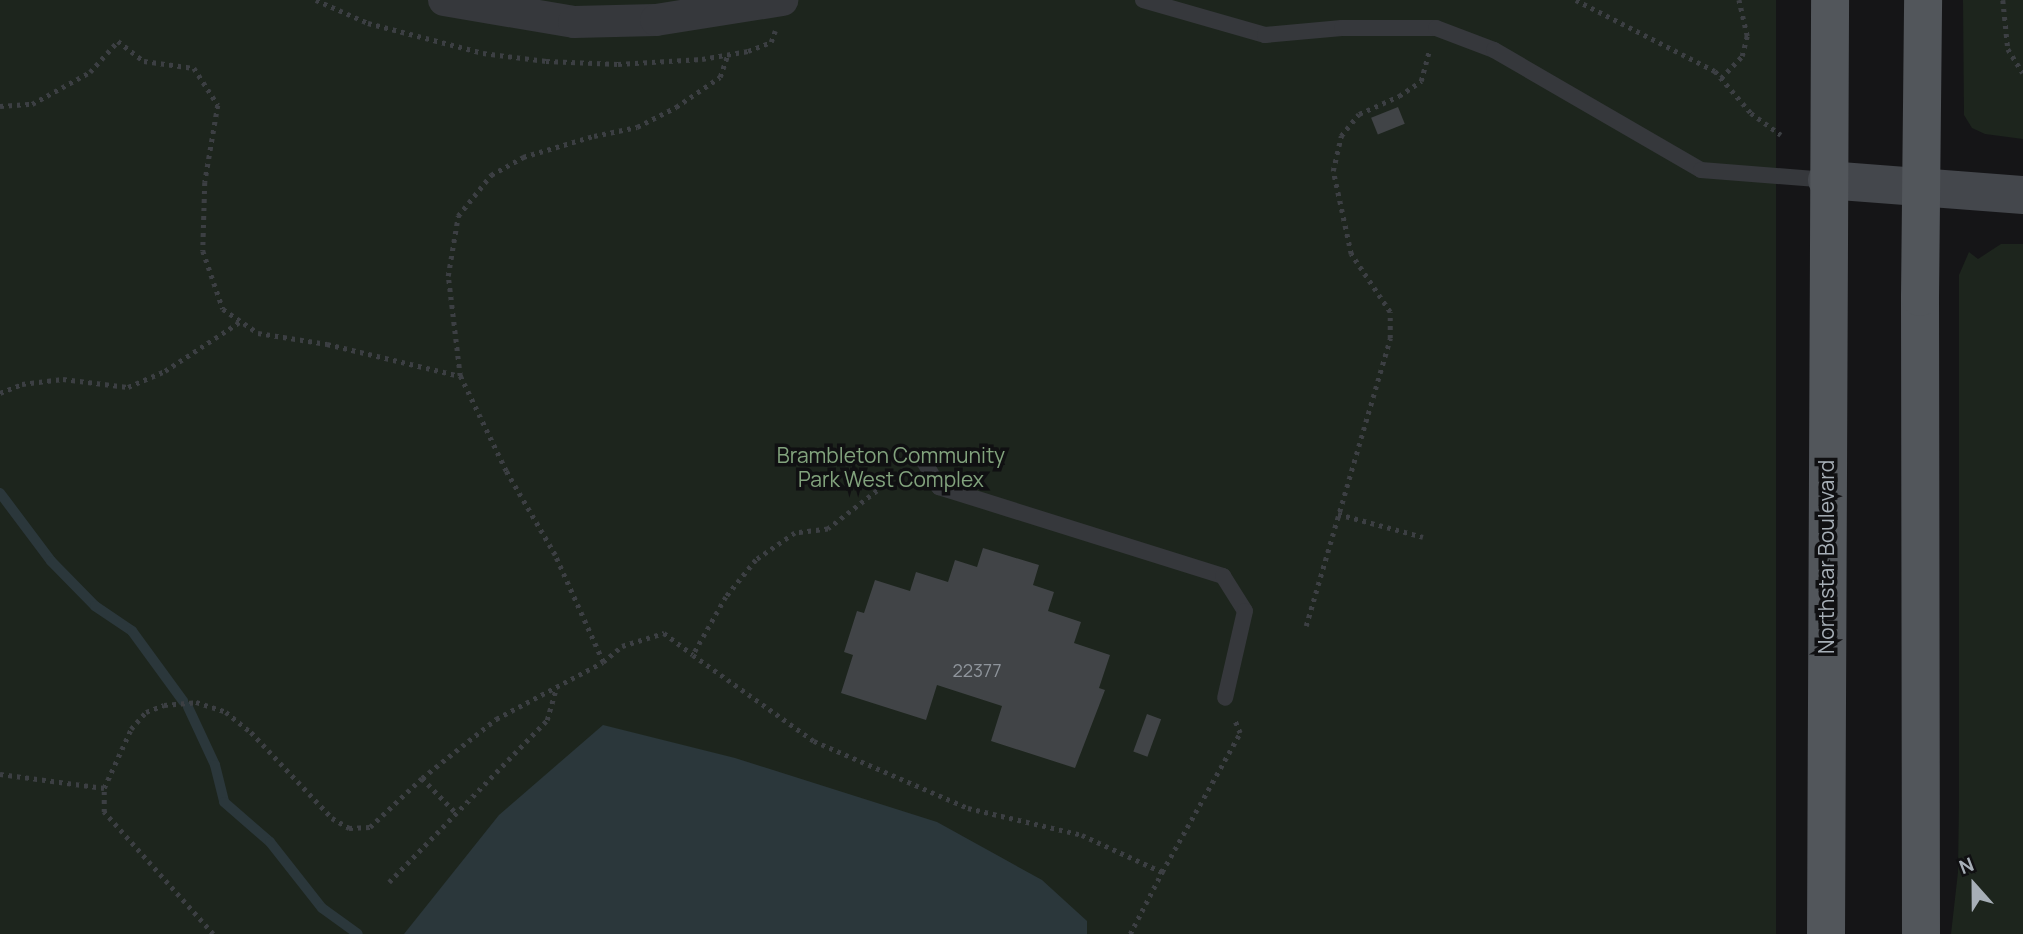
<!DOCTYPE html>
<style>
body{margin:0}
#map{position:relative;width:2023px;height:934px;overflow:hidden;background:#151517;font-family:Manrope,sans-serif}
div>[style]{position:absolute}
.green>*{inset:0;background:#1d251d;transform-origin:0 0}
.water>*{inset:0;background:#2b373b}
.stream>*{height:10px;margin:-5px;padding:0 5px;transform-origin:5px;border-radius:5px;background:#2b373b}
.building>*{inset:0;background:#414447;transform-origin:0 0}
.path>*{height:4.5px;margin-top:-2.25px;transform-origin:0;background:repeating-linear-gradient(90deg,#3c3f43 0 3.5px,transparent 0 8.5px)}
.lane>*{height:16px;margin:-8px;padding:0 8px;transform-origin:8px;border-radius:8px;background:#36383c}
.street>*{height:32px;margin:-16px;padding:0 16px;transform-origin:16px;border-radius:16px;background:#36383c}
.secondary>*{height:38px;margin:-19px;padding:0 19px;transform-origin:19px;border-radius:19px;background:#44474c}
.primary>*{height:38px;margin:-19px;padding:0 19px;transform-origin:19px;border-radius:19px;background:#52565b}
span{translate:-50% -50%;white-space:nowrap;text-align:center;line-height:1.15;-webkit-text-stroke:7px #101012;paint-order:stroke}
.number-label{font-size:18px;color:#8e949b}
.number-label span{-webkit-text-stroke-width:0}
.park-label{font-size:21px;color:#82a37d}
.street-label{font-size:21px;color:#a7afb7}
.north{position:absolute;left:1939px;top:850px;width:70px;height:70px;-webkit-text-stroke:5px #101012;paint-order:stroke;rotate:339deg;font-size:19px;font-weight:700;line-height:28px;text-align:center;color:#a7afb7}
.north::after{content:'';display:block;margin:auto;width:24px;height:32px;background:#a7afb7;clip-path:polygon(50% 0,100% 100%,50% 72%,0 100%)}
</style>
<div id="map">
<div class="green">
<i style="left:0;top:0;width:1776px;height:934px"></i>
<i style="clip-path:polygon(1963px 0,2023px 0,2023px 139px,1985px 134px,1972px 128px,1964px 115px)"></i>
<i style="clip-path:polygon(2001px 244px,2023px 244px,2023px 934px,1951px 934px,1958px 872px,1959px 803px,1959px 275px,1969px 252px,1978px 259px)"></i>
</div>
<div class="water">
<i style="clip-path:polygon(603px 725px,735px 758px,937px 822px,1042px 880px,1087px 921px,1087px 934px,404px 934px,499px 815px)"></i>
</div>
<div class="stream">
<i style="left:0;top:493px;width:85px;rotate:53.1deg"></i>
<i style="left:51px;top:561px;width:63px;rotate:45.6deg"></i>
<i style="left:95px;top:606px;width:45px;rotate:34deg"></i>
<i style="left:132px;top:631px;width:87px;rotate:53.9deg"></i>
<i style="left:188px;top:707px;width:64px;rotate:65deg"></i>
<i style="left:215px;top:765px;width:38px;rotate:76deg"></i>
<i style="left:224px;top:802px;width:61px;rotate:41deg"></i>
<i style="left:270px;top:842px;width:84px;rotate:51.8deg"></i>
<i style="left:322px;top:908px;width:44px;rotate:35.8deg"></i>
</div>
<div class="building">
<i style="left:1398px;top:107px;width:18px;height:29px;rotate:68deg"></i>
<i style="clip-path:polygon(983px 548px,1039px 565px,1033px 585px,1054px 592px,1048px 611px,1081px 622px,1074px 643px,1110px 655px,1099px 688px,1105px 690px,1075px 768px,991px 741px,1002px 706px,937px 685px,926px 720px,841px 693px,853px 655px,844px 652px,857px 611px,864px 613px,875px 580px,910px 591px,916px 572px,948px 582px,955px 560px,977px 567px)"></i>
<i style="left:1147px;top:714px;width:15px;height:40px;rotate:20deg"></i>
</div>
<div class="path">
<i style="left:316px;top:0;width:57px;rotate:23.9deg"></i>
<i style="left:368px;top:23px;width:119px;rotate:14.6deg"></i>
<i style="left:483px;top:53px;width:64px;rotate:7.2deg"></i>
<i style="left:546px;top:61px;width:72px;rotate:2.4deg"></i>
<i style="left:618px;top:64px;width:84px;rotate:-3.4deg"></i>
<i style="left:702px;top:59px;width:47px;rotate:-9.9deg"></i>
<i style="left:748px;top:51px;width:25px;rotate:-21deg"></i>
<i style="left:771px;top:42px;width:12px;rotate:-70deg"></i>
<i style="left:1576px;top:0;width:156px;rotate:27.1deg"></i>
<i style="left:1715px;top:71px;width:55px;rotate:49.4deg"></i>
<i style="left:1751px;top:113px;width:37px;rotate:36deg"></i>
<i style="left:2003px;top:0;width:49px;rotate:84.2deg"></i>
<i style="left:2008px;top:49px;width:28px;rotate:58deg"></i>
<i style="left:1721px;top:78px;width:30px;rotate:-46deg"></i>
<i style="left:1742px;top:56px;width:21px;rotate:-76deg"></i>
<i style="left:1747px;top:36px;width:37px;rotate:-103deg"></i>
<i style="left:0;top:106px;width:32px;rotate:-4deg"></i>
<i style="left:32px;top:104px;width:66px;rotate:-28.9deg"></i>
<i style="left:90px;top:72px;width:42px;rotate:-47.9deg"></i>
<i style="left:118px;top:41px;width:33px;rotate:38deg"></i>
<i style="left:144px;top:61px;width:50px;rotate:8deg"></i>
<i style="left:194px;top:68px;width:44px;rotate:57deg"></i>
<i style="left:218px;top:105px;width:78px;rotate:99.6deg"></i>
<i style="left:205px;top:182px;width:69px;rotate:91.7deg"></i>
<i style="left:203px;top:251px;width:61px;rotate:71deg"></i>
<i style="left:223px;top:309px;width:42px;rotate:34.4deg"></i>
<i style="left:258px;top:333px;width:70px;rotate:9.1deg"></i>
<i style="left:327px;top:344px;width:137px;rotate:13.5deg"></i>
<i style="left:0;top:393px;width:24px;rotate:-22deg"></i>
<i style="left:22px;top:384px;width:41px;rotate:-7deg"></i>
<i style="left:63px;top:379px;width:65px;rotate:7deg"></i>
<i style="left:128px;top:387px;width:40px;rotate:-23.4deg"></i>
<i style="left:165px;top:371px;width:91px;rotate:-33.3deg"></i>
<i style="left:904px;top:470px;width:96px;rotate:142.2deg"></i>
<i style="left:828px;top:529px;width:33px;rotate:173deg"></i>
<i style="left:795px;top:533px;width:47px;rotate:145.3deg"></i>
<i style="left:756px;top:560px;width:48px;rotate:129deg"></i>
<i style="left:726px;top:597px;width:67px;rotate:119.6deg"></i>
<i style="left:693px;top:655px;width:148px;rotate:35.4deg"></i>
<i style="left:814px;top:741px;width:168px;rotate:23.5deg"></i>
<i style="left:968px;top:808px;width:117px;rotate:13.3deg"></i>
<i style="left:1082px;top:835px;width:88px;rotate:24.8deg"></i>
<i style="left:1162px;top:872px;width:159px;rotate:-60.7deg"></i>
<i style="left:1240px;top:733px;width:15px;rotate:-113deg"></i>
<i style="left:1338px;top:514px;width:88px;rotate:15.1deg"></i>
<i style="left:1306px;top:626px;width:300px;rotate:-73.7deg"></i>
<i style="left:1390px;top:338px;width:26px;rotate:-90deg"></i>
<i style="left:1390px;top:312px;width:70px;rotate:-123.9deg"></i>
<i style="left:1351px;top:254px;width:85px;rotate:-102.2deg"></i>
<i style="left:1333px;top:171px;width:36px;rotate:-77deg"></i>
<i style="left:1341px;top:136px;width:28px;rotate:-51deg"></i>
<i style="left:1359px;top:114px;width:44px;rotate:-24.2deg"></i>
<i style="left:1399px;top:96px;width:27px;rotate:-34deg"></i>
<i style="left:1421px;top:81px;width:30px;rotate:-75deg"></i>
<i style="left:603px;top:662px;width:117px;rotate:-114.2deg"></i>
<i style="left:555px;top:555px;width:97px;rotate:-120.3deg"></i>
<i style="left:506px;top:471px;width:106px;rotate:-115.8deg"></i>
<i style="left:460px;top:376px;width:101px;rotate:-96.8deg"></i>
<i style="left:448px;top:276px;width:61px;rotate:-80.5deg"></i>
<i style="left:458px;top:216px;width:53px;rotate:-51.2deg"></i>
<i style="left:491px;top:175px;width:37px;rotate:-29deg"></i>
<i style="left:523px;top:157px;width:74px;rotate:-16.5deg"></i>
<i style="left:594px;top:136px;width:44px;rotate:-11.8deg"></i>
<i style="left:637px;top:127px;width:44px;rotate:-27.1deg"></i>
<i style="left:676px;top:107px;width:53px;rotate:-34.3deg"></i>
<i style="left:720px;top:77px;width:24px;rotate:-71deg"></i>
<i style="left:0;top:774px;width:105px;rotate:7.7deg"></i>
<i style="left:422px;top:778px;width:49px;rotate:45.8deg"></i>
<i style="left:389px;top:882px;width:226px;rotate:-45.7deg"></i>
<i style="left:547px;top:720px;width:32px;rotate:-74deg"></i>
<i style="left:213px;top:934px;width:164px;rotate:-131.8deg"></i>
<i style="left:104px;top:812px;width:24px;rotate:-90deg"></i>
<i style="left:104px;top:788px;width:65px;rotate:-65.4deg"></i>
<i style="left:131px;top:729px;width:23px;rotate:-49deg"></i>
<i style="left:146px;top:712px;width:19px;rotate:-21deg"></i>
<i style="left:164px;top:705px;width:32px;rotate:-5deg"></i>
<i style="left:196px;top:702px;width:32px;rotate:18deg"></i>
<i style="left:226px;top:712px;width:32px;rotate:39deg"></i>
<i style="left:251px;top:732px;width:118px;rotate:46.7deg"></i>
<i style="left:332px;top:818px;width:20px;rotate:30deg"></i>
<i style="left:349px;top:828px;width:21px;rotate:-3deg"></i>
<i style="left:370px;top:827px;width:71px;rotate:-43.3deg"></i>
<i style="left:422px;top:778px;width:95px;rotate:-38.6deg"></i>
<i style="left:496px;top:719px;width:121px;rotate:-28deg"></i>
<i style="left:603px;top:662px;width:25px;rotate:-40deg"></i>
<i style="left:622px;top:646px;width:44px;rotate:-17.2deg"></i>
<i style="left:664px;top:633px;width:36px;rotate:37deg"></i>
<i style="left:1130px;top:934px;width:70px;rotate:-62.7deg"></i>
</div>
<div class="lane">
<i style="left:1143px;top:0;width:127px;rotate:16deg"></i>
<i style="left:1265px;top:35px;width:77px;rotate:-5.2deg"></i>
<i style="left:1342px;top:28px;width:94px"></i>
<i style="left:1436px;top:28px;width:62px;rotate:20.8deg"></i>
<i style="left:1494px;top:50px;width:239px;rotate:30.1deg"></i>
<i style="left:1701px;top:170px;width:126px;rotate:4.5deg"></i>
<i style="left:921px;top:456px;width:36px;rotate:60deg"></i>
<i style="left:939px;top:487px;width:298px;rotate:17.4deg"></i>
<i style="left:1223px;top:576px;width:41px;rotate:57.8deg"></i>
<i style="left:1245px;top:611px;width:89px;rotate:102.9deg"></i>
</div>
<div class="street">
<i style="left:444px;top:0;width:132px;rotate:9.6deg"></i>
<i style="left:574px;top:22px;width:82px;rotate:-1.4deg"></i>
<i style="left:656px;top:20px;width:128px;rotate:-9deg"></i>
</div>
<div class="secondary">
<i style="left:1827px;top:180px;width:197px;rotate:4.4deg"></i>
</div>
<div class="primary">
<i style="left:1826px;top:934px;width:934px;rotate:-89.75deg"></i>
<i style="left:1921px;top:934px;width:637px;rotate:-90.09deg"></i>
<i style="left:1920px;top:297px;width:297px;rotate:-89.4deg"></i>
</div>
<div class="number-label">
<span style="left:977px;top:670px">22377</span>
</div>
<div class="park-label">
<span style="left:891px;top:467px">Brambleton Community<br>Park West Complex</span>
</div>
<div class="street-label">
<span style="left:1826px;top:557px;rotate:-90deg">Northstar Boulevard</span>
</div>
<div class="north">N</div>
</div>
